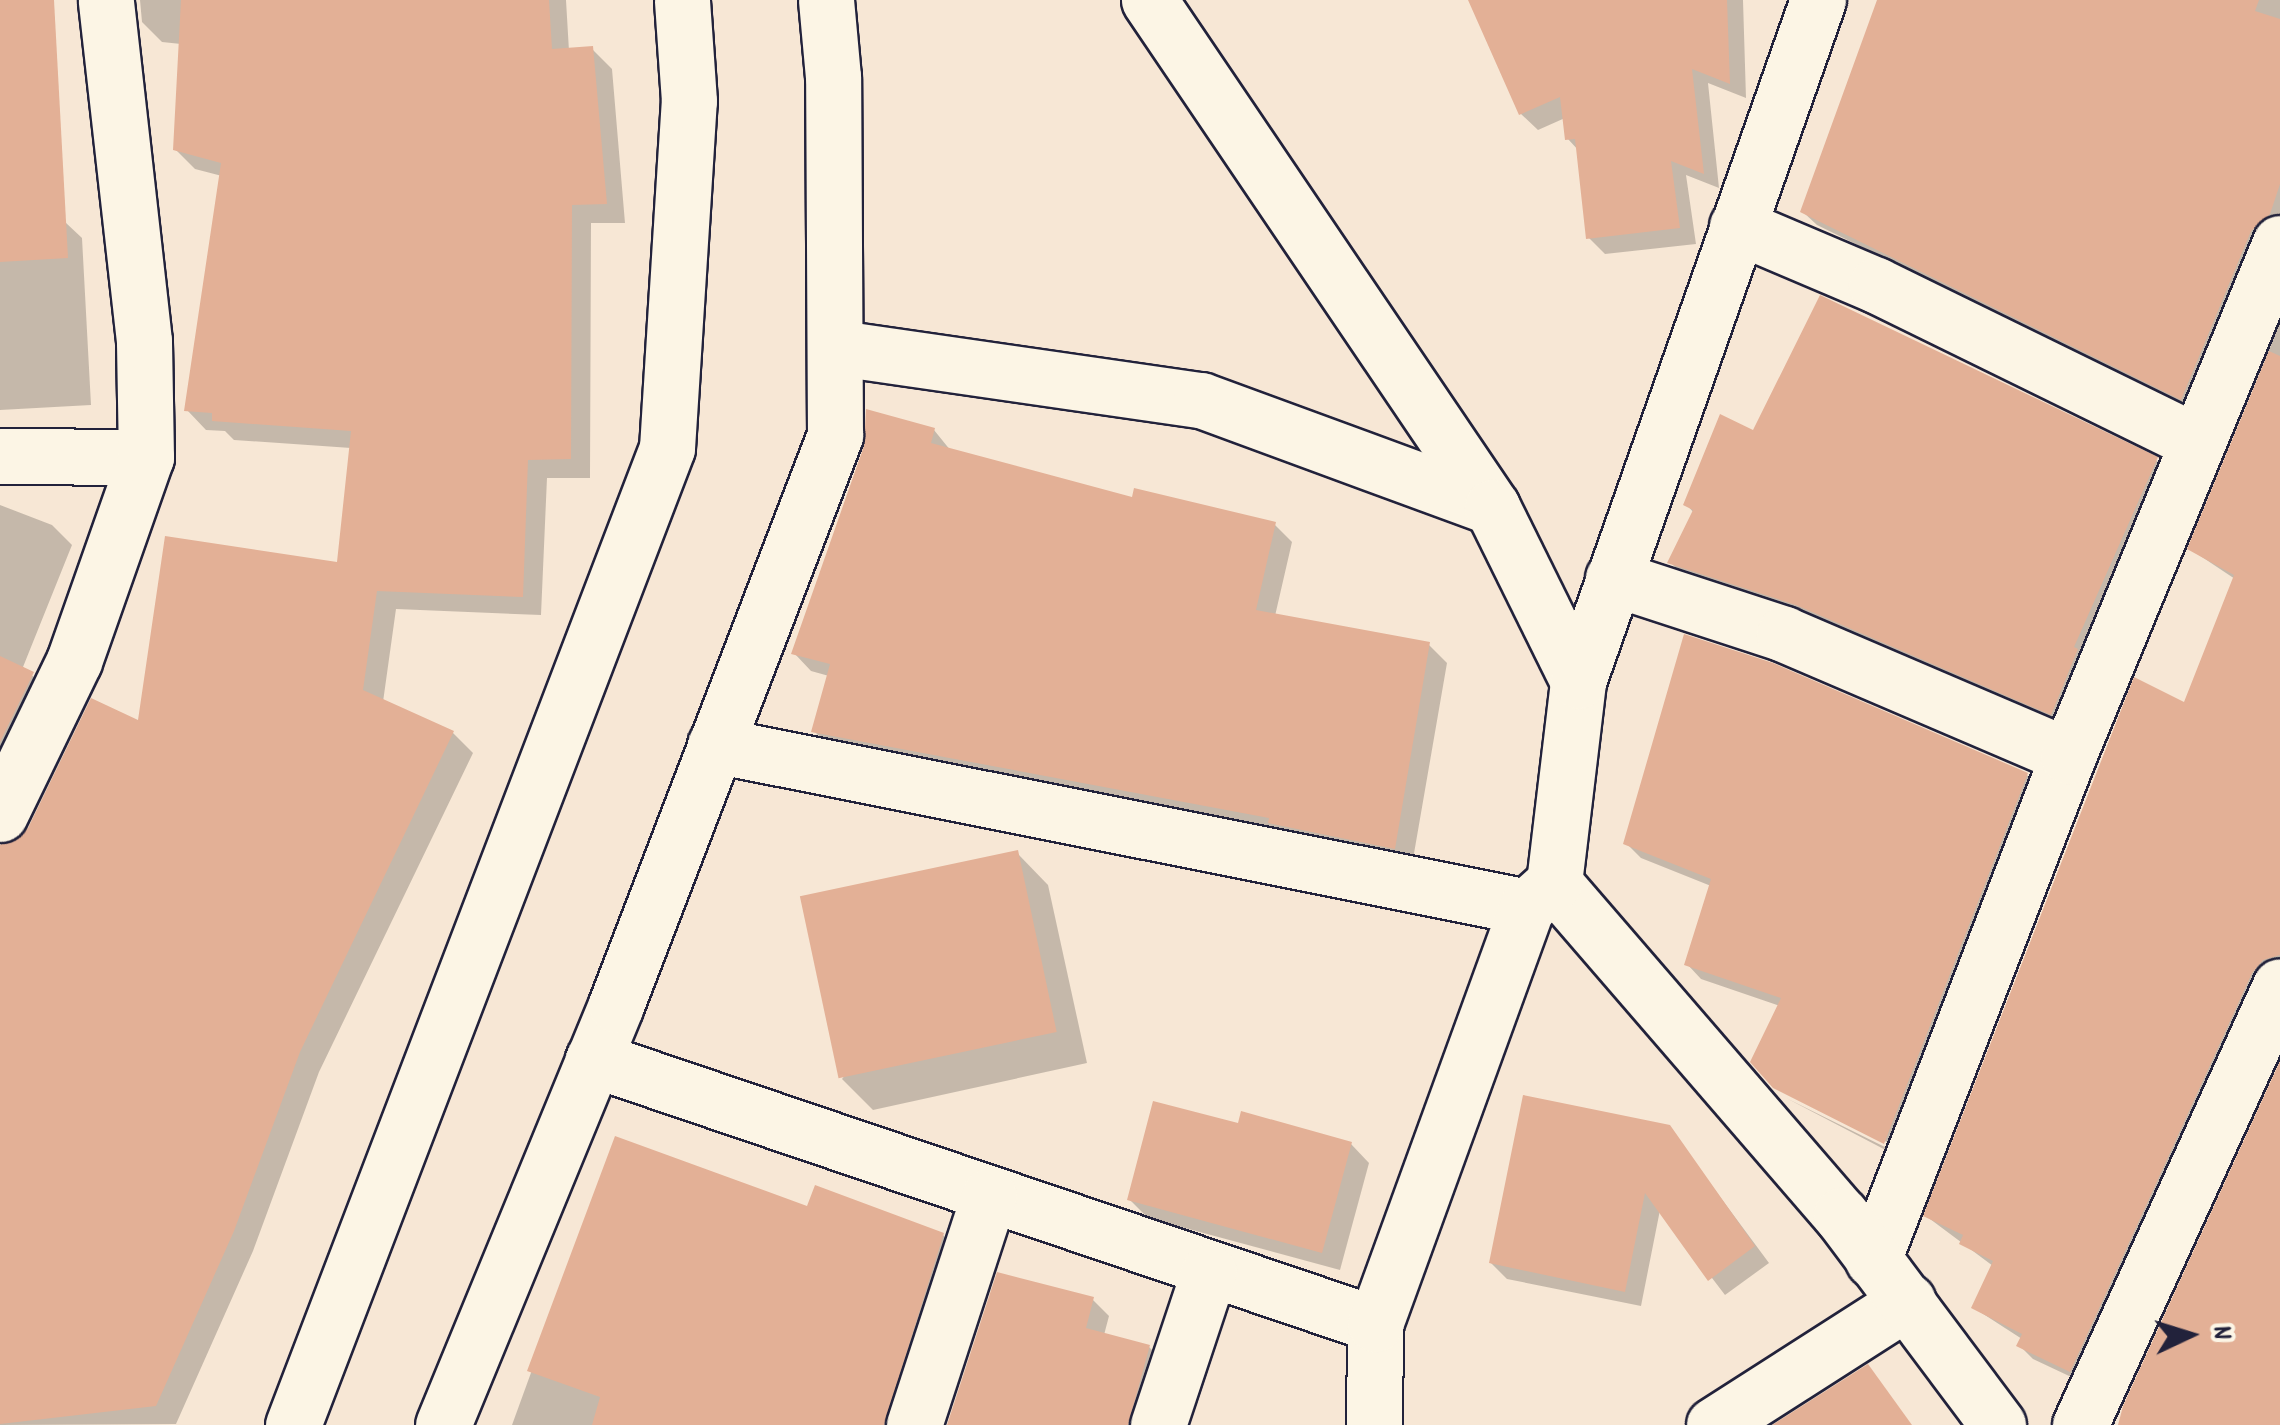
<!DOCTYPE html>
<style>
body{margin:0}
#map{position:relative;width:2280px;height:1425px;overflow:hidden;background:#f7e7d5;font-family:Dekko,sans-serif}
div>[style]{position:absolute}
.shadow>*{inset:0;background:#0003}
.building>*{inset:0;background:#e3b096;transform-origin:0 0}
.roads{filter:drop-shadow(2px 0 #22223b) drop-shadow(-2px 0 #22223b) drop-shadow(0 2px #22223b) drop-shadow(0 -2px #22223b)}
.minor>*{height:55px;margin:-27.5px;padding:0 27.5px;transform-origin:27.5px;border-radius:27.5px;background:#fcf5e5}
.tertiary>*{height:55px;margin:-27.5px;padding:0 27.5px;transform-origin:27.5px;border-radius:27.5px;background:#fcf5e5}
.secondary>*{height:55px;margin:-27.5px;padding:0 27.5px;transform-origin:27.5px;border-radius:27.5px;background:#fcf5e5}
span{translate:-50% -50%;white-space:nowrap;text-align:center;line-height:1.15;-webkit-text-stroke:8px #fcf5e5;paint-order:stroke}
.north{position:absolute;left:2140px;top:1285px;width:100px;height:100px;-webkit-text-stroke:8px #fcf5e5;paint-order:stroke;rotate:86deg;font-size:28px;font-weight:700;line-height:40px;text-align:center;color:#22223b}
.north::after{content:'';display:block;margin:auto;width:35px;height:45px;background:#22223b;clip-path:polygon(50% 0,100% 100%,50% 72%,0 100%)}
</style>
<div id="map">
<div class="shadow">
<i style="clip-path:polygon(0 0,51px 0,65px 222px,82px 238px,91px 405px,0 410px)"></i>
<i style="clip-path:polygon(140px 0,566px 0,569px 51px,592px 49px,612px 69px,625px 223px,591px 223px,590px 478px,547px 478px,541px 615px,396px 609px,383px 702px,453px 733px,473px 753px,319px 1072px,253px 1251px,176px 1424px,0 1425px,0 847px,30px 830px,140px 723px,340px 565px,351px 448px,234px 440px,225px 431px,206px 430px,187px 410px,222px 176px,195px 169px,175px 149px,181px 44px,162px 42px,142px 22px)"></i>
<i style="clip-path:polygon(1471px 0,1743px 0,1746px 98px,1708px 83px,1719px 188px,1686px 175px,1696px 244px,1605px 254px,1588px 237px,1579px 151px,1568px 139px,1565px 118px,1538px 130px,1521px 114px)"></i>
<i style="clip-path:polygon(1881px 0,2280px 0,2280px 231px,2195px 411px,1817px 225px,1803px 212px)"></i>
<i style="clip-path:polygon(2280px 322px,2280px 975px,2084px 1383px,2033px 1359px,2019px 1345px,2022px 1339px,1974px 1308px,1993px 1266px,1926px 1216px,2185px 705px,2235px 579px,2190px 549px)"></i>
<i style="clip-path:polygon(934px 430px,951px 451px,1134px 500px,1274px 524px,1292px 542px,1275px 616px,1429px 645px,1447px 663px,1412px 865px,832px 749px,814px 731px,829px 676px,811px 671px,794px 653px)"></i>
<i style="clip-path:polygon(1754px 434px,2156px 460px,2173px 476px,2068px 730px,1687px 579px,1670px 562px,1694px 513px,1686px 504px)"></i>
<i style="clip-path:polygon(0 505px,52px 525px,72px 545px,23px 667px,52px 694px,0 801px)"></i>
<i style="clip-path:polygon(2027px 775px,2041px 790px,1899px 1157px,1786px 1098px,1895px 1152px,1897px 1147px,1774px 1086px,1780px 1006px,1701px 979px,1687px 964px,1711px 886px,1641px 858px,1626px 843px)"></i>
<i style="clip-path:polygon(1017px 853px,1048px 885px,1087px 1063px,873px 1110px,842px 1079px)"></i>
<i style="clip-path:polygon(1239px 1126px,1351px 1144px,1369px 1163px,1340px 1270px,1148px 1218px,1130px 1200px)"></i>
<i style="clip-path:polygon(1669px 1128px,1769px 1263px,1725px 1295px,1660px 1210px,1641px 1306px,1507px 1279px,1491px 1263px)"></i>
<i style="clip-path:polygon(616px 1139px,809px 1209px,943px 1235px,959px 1252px,903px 1425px,512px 1425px)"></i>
<i style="clip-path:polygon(1092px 1299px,1109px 1316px,1104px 1335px,1149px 1347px,1166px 1364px,1149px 1425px,949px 1425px)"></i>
</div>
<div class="building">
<i style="clip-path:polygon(0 0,54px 0,68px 258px,0 262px)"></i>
<i style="clip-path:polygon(181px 0,549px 0,552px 49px,593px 46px,607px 204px,572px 205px,571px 459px,528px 460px,523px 597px,377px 591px,363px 690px,454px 731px,300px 1052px,234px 1231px,156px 1406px,0 1424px,0 845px,28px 828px,91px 698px,138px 720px,165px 536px,337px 562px,351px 431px,212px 421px,212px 413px,184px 411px,221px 163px,173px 150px)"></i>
<i style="clip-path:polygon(1468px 0,1727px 0,1730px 84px,1692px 69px,1704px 174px,1671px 161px,1680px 228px,1586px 239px,1575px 139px,1565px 140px,1560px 97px,1519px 115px)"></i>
<i style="clip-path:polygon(1877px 0,2259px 0,2255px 11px,2280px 19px,2280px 184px,2270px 214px,2251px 231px,2181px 400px,1800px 212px)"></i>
<i style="clip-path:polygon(1820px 295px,2158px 457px,2074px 647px,2078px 649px,2051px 715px,1796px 605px,1667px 563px,1693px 510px,1683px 505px,1720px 414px,1753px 430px)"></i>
<i style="clip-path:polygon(2269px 351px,2280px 356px,2280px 955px,2263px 960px,2252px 973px,2070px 1372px,2016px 1346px,2022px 1334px,1971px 1308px,1993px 1261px,1959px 1244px,1963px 1235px,1923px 1216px,2134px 677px,2184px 702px,2234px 575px,2187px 549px)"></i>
<i style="clip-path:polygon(866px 409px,935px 428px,931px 443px,1132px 497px,1134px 488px,1276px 522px,1256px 610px,1430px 642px,1395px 849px,1268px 823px,1269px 818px,811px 732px,830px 664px,791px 654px,864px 446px)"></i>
<i style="clip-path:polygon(1684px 634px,1773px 663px,2028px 773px,1884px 1144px,1773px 1088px,1750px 1062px,1781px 998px,1684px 965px,1711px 879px,1623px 844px)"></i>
<i style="clip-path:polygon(0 656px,34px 672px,0 742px)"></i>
<i style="left:1018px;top:850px;width:186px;height:223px;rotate:78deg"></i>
<i style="clip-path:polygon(2280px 1061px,2280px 1425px,2118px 1425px,2123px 1406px)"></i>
<i style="clip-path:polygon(1523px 1095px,1670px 1125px,1755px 1246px,1708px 1281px,1645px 1193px,1625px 1292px,1489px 1263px)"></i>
<i style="clip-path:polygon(1153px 1101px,1238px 1123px,1241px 1111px,1352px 1142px,1322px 1253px,1127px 1200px)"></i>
<i style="clip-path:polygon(615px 1136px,807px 1206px,815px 1185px,944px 1233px,884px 1425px,592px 1425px,600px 1397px,527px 1371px)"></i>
<i style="clip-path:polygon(997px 1272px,1094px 1297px,1086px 1328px,1150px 1345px,1128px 1425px,947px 1425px)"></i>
<i style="clip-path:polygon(1868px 1364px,1912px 1425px,1772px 1425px)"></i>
</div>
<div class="roads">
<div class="minor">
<i style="left:1737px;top:226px;width:151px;rotate:23deg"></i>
<i style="left:1876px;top:285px;width:355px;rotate:26.1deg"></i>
<i style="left:838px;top:348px;width:367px;rotate:8.2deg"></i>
<i style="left:1201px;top:400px;width:310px;rotate:20.2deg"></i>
<i style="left:0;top:456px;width:146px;rotate:0.4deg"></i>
<i style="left:1613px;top:578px;width:180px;rotate:18.1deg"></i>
<i style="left:1784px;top:634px;width:309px;rotate:23.2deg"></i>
<i style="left:715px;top:745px;width:828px;rotate:11.28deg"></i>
<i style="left:0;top:814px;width:170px;rotate:-64.2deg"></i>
<i style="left:74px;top:661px;width:216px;rotate:-70.6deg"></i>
<i style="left:146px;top:457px;width:116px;rotate:-91deg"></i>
<i style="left:144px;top:341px;width:343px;rotate:-96.4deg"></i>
<i style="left:593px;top:1059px;width:826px;rotate:18.72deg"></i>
<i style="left:1873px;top:1260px;width:540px;rotate:-68.85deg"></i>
<i style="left:2068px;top:756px;width:555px;rotate:-67.55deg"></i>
<i style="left:914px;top:1425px;width:241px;rotate:-71.9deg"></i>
<i style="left:1158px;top:1425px;width:161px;rotate:-71.6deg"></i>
<i style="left:1714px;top:1425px;width:230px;rotate:-32.6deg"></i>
<i style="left:2080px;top:1425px;width:482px;rotate:-65.5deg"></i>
</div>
<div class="tertiary">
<i style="left:1149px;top:0;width:612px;rotate:55.92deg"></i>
<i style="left:1492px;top:507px;width:194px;rotate:63.7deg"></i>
<i style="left:1554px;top:883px;width:439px;rotate:49.2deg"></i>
<i style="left:1841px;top:1215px;width:262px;rotate:53.2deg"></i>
<i style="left:1374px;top:1425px;width:101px;rotate:-89.4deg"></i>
<i style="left:1375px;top:1324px;width:444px;rotate:-70deg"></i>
<i style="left:1527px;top:907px;width:36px;rotate:-42deg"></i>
<i style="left:1554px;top:883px;width:203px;rotate:-83.2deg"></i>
<i style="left:1578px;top:681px;width:722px;rotate:-70.59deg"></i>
</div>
<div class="secondary">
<i style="left:293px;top:1425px;width:1046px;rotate:-69.05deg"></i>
<i style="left:667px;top:448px;width:348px;rotate:-86.4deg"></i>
<i style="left:689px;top:101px;width:101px;rotate:-94deg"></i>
<i style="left:443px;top:1425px;width:454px;rotate:-67.6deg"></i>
<i style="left:616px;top:1005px;width:611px;rotate:-68.98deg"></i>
<i style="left:835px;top:435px;width:358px;rotate:-90.3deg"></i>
<i style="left:833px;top:77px;width:77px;rotate:-95.2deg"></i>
</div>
</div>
<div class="north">N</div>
</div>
